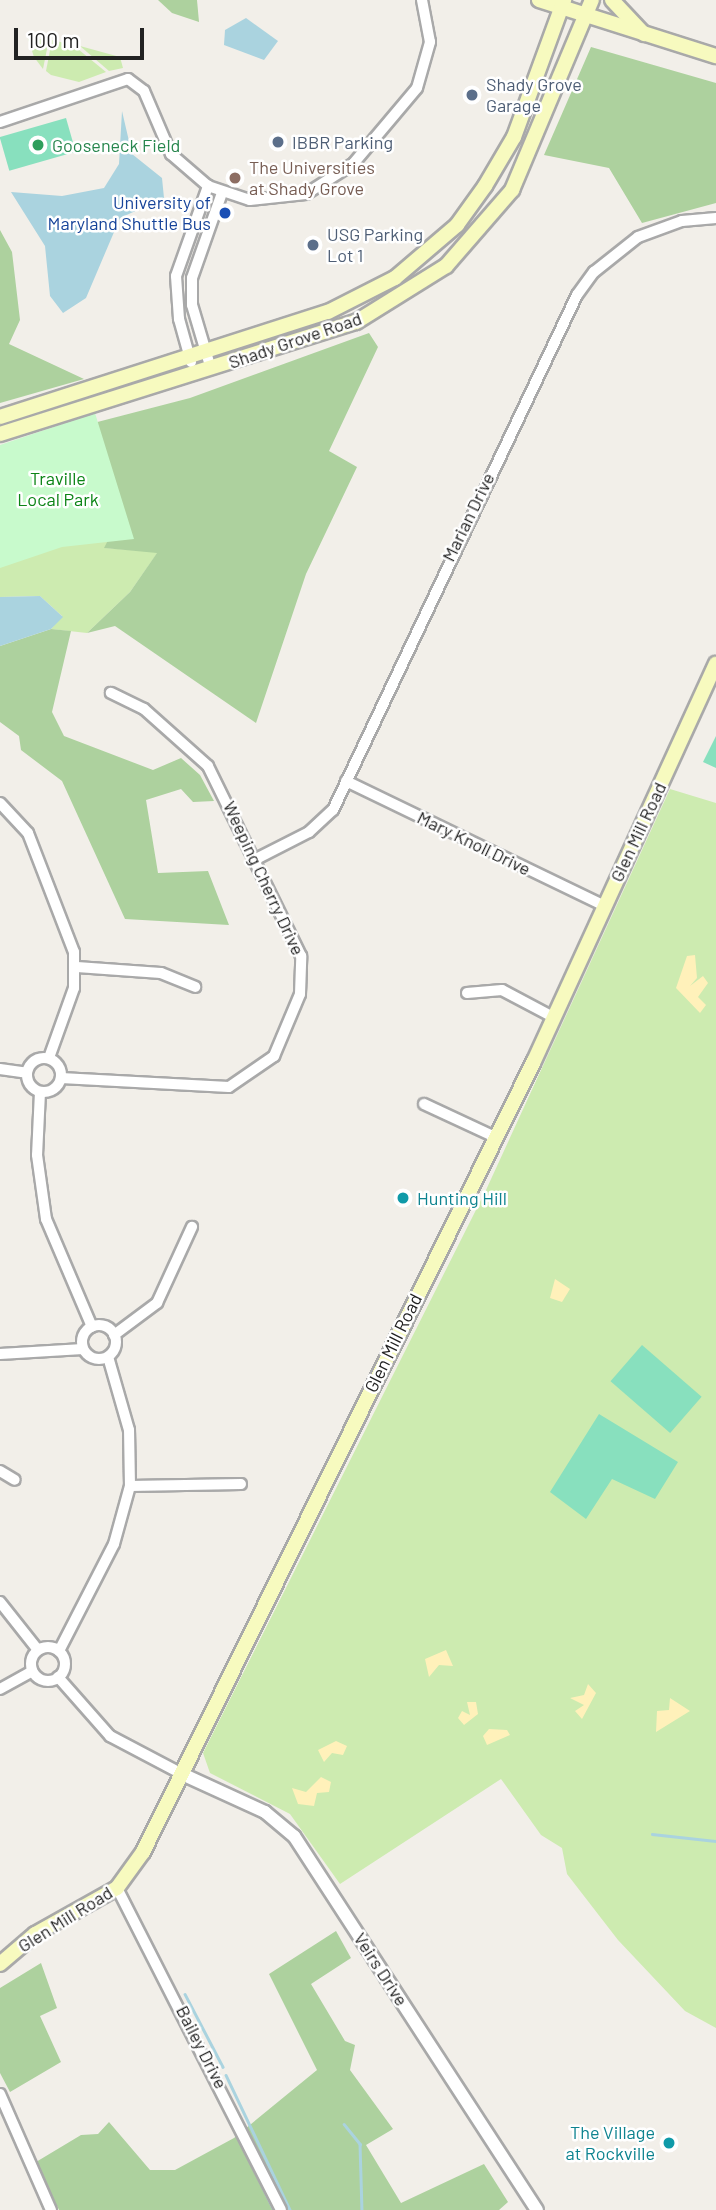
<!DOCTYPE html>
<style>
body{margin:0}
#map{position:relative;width:716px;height:2210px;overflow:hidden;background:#f2efe9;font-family:Barlow,sans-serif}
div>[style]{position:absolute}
.grass>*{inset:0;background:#cdebb0}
.forest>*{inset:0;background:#add19e}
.sand>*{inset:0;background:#fff1ba}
.park>*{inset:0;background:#c8facc}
.pitch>*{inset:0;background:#88e0be;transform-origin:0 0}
.water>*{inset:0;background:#aad3df}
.stream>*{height:2.5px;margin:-1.25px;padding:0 1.25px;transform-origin:1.25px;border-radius:1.25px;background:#aad3df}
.roads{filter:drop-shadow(2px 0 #a9a9a9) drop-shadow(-2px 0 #a9a9a9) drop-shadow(0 2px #a9a9a9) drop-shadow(0 -2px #a9a9a9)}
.minor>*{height:10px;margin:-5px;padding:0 5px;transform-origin:5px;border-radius:5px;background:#fff}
.minor>.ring{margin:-5px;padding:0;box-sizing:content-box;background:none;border:10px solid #fff;border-radius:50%}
.tertiary>*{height:12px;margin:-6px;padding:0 6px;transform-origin:6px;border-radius:6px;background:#fff}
.secondary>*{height:14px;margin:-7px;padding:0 7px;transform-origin:7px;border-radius:7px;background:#f7fabf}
.dots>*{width:19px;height:19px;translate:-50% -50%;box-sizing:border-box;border:4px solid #fff;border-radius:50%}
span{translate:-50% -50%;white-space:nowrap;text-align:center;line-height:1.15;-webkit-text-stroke:5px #fff;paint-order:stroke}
.service-label{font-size:18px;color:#4e5e75}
.left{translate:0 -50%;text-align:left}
.leisure-label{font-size:18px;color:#27864d}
.education-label{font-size:18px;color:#785e54}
.transit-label{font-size:18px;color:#164399}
.right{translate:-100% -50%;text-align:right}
.street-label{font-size:18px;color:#222}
.park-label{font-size:18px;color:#0c8416}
.culture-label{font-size:18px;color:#0d838f}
.scale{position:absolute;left:14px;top:28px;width:130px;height:32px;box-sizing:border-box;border:4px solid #222;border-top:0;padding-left:9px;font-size:21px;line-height:24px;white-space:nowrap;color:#222;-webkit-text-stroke:5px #fff;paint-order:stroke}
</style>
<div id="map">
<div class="grass">
<i style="clip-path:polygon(28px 39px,49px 39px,43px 69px,34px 57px)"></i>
<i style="clip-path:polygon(52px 40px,73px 45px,106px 72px,79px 82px,51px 75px,46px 71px)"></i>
<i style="clip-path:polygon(80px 46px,120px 57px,123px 68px,109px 71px)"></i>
<i style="clip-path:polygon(0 454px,122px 513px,105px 548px,158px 552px,130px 592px,87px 633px,51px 629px,62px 616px,40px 596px,0 597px)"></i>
<i style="clip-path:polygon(670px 789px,716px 803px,716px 2028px,685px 2011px,618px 1940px,567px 1874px,562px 1848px,541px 1835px,501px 1779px,340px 1884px,290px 1814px,210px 1773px,203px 1753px,486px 1190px)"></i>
</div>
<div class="forest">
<i style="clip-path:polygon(158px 0,197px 0,199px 22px,172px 13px)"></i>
<i style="clip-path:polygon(591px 47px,716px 83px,716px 203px,642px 223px,609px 168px,544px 155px)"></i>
<i style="clip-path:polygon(0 230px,12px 252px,20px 320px,9px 344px,84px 379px,0 403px)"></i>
<i style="clip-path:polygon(369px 333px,378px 347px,329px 451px,357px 467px,306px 574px,256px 723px,115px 626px,87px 633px,130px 592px,157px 553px,104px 548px,122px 513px,82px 426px,190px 398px)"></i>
<i style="clip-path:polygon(51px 629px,71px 631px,52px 712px,64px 736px,153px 770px,181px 758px,200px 775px,214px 801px,193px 802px,181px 789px,146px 800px,158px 873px,208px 871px,229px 925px,125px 919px,62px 781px,21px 750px,19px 736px,0 722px,0 646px)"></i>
<i style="clip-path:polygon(336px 1931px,351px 1958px,311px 1984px,345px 2041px,355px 2045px,350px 2070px,393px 2129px,366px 2145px,401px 2203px,484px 2164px,508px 2202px,499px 2210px,59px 2210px,36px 2162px,81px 2135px,98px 2134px,109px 2122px,150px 2170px,175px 2170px,234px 2138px,317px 2070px,269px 1974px)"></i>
<i style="clip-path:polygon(41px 1963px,57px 2008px,40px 2016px,61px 2062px,10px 2092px,0 2073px,0 1988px)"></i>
</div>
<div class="sand">
<i style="clip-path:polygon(695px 955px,697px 978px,690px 986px,703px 976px,708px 983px,698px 997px,706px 1005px,700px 1013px,676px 988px,687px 956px)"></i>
<i style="clip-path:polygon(555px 1279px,570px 1289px,562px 1302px,550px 1298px)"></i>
<i style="clip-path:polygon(446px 1650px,453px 1666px,439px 1665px,429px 1677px,425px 1659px)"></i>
<i style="clip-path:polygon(588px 1684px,596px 1693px,582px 1719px,575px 1711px,584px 1705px,570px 1698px,584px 1695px)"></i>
<i style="clip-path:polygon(670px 1698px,690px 1711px,656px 1732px,657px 1711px,669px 1710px)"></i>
<i style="clip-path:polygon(467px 1702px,476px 1702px,478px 1714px,464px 1725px,458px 1718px,462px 1711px,470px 1715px)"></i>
<i style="clip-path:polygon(489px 1729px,507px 1730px,510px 1735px,487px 1745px,483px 1736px)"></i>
<i style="clip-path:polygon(336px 1741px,347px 1746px,343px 1755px,332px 1753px,324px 1762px,318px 1750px)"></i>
<i style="clip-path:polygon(321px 1777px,331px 1782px,329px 1792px,317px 1793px,314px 1806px,298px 1804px,292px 1788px,306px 1792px)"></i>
</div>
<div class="park">
<i style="clip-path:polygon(95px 413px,134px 539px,62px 547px,0 568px,0 445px)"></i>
</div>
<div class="pitch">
<i style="left:66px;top:118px;width:35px;height:69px;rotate:74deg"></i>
<i style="clip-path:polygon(716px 736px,716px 768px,703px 762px)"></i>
<i style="left:642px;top:1345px;width:79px;height:48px;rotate:41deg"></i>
<i style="clip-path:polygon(599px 1414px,678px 1462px,655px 1499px,612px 1479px,586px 1519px,550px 1492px)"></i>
</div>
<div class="water">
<i style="clip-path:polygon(246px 18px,278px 41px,264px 60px,224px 45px,225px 30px)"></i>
<i style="clip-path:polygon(122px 111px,132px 154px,162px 178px,164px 198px,120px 218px,86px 298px,63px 313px,50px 296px,45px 246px,11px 192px,62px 196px,104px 188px,119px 164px)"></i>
<i style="clip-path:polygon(40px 596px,63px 617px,51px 629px,0 646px,0 597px)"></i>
</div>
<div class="stream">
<i style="left:652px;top:1834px;width:64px;rotate:6.2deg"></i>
<i style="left:185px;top:1994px;width:82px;rotate:62.5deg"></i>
<i style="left:226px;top:2075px;width:149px;rotate:64.6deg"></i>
<i style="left:344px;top:2124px;width:26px;rotate:51deg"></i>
<i style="left:360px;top:2144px;width:66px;rotate:88.3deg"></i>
<i style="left:243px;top:2146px;width:71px;rotate:64.2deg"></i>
</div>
<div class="roads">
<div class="minor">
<i style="left:0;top:122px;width:135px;rotate:-18.6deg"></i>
<i style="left:128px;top:79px;width:20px;rotate:37deg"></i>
<i style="left:144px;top:91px;width:69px;rotate:66.8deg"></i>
<i style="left:171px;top:154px;width:49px;rotate:40.9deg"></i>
<i style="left:208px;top:186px;width:44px;rotate:18.4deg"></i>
<i style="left:250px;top:200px;width:56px;rotate:-6.1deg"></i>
<i style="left:306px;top:194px;width:56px;rotate:-32.6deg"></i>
<i style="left:353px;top:164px;width:99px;rotate:-49.9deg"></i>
<i style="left:417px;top:88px;width:48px;rotate:-74.2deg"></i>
<i style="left:430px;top:42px;width:43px;rotate:-100.8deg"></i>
<i style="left:191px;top:362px;width:45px;rotate:-105.6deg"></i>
<i style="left:179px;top:319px;width:43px;rotate:-94deg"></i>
<i style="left:176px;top:276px;width:96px;rotate:-70.4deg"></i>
<i style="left:211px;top:369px;width:67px;rotate:-106.5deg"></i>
<i style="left:192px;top:305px;width:27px;rotate:-90deg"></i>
<i style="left:192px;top:278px;width:90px;rotate:-70.6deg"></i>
<i style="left:346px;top:781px;width:284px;rotate:25.8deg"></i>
<i style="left:0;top:803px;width:41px;rotate:47deg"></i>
<i style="left:28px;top:833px;width:128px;rotate:68.9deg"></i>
<i style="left:74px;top:952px;width:36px;rotate:90deg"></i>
<i style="left:74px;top:988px;width:74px;rotate:109.7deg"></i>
<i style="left:258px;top:858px;width:57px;rotate:-27deg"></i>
<i style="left:309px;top:832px;width:33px;rotate:-43deg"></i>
<i style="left:333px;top:810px;width:570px;rotate:-64.65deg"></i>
<i style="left:577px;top:295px;width:29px;rotate:-54deg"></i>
<i style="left:594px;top:272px;width:56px;rotate:-38.5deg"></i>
<i style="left:638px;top:237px;width:47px;rotate:-20deg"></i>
<i style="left:682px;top:221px;width:34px;rotate:-5deg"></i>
<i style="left:77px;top:967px;width:84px;rotate:4.1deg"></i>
<i style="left:161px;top:973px;width:37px;rotate:22deg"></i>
<i style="left:467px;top:993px;width:35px;rotate:-5deg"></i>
<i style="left:502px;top:990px;width:58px;rotate:27.9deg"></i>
<i class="ring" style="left:27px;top:1058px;width:24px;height:24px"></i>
<i style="left:0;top:1069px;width:27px;rotate:8deg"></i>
<i style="left:61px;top:1078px;width:168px;rotate:3.1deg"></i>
<i style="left:229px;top:1087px;width:55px;rotate:-34.6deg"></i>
<i style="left:274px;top:1056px;width:67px;rotate:-67.2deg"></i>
<i style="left:300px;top:994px;width:38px;rotate:-88deg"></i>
<i style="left:301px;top:956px;width:212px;rotate:-116.1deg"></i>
<i style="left:208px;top:766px;width:86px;rotate:-138.3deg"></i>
<i style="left:144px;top:709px;width:37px;rotate:-154deg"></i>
<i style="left:40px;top:1092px;width:63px;rotate:92.7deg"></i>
<i style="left:37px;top:1155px;width:65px;rotate:82deg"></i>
<i style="left:46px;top:1219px;width:117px;rotate:66.9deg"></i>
<i style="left:424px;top:1104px;width:78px;rotate:24.9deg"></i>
<i class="ring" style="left:82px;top:1325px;width:24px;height:24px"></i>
<i style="left:114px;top:1335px;width:54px;rotate:-36.7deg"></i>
<i style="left:157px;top:1303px;width:84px;rotate:-65.3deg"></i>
<i style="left:0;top:1354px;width:83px;rotate:-3.4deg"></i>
<i style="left:0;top:1471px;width:17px;rotate:31deg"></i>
<i style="left:130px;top:1486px;width:111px;rotate:-1deg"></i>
<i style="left:0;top:1602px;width:61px;rotate:51.6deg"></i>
<i class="ring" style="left:31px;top:1647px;width:24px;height:24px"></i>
<i style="left:59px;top:1651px;width:120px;rotate:-62.8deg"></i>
<i style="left:114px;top:1544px;width:60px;rotate:-74.6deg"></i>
<i style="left:130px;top:1486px;width:56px;rotate:-91deg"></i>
<i style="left:129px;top:1430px;width:76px;rotate:-106deg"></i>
<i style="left:58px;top:1677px;width:79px;rotate:48.6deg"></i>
<i style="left:110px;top:1736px;width:81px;rotate:27.8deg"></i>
<i style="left:0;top:1689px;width:37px;rotate:-29deg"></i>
<i style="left:117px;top:1888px;width:361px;rotate:63deg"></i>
<i style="left:0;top:2094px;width:127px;rotate:66.3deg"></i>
</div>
<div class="tertiary">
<i style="left:182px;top:1774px;width:91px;rotate:24.6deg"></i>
<i style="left:265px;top:1812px;width:38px;rotate:40deg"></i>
<i style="left:294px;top:1836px;width:446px;rotate:57deg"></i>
</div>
<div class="secondary">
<i style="left:539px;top:0;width:186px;rotate:17.6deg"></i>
<i style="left:612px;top:0;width:47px;rotate:46.7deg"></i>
<i style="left:0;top:417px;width:344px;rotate:-17.8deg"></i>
<i style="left:328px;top:312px;width:75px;rotate:-26.9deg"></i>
<i style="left:395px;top:278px;width:82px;rotate:-40.5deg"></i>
<i style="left:457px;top:225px;width:48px;rotate:-54.3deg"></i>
<i style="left:485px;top:186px;width:57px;rotate:-59.4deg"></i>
<i style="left:514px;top:137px;width:146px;rotate:-69.9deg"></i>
<i style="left:0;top:434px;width:373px;rotate:-17.5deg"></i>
<i style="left:356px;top:322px;width:106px;rotate:-31.9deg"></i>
<i style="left:446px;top:266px;width:101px;rotate:-49deg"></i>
<i style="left:512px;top:190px;width:206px;rotate:-67.2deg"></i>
<i style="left:0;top:1964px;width:46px;rotate:-40.6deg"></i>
<i style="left:35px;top:1934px;width:94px;rotate:-29.3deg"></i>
<i style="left:117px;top:1888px;width:44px;rotate:-54.2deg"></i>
<i style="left:143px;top:1852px;width:882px;rotate:-63.7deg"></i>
<i style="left:534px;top:1061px;width:437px;rotate:-65.4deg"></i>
</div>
</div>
<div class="dots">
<i style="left:472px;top:95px;background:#5c6f8a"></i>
<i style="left:278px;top:142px;background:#5c6f8a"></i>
<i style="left:38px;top:145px;background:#2e9e5b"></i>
<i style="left:235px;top:178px;background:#8d6e63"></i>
<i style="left:225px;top:213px;background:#1a4fb4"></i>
<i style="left:313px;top:245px;background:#5c6f8a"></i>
<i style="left:403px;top:1198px;background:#0f9aa8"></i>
<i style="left:669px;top:2143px;background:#0f9aa8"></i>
</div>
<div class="service-label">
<span class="left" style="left:486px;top:95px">Shady Grove<br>Garage</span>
<span class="left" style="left:292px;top:142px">IBBR Parking</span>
<span class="left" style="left:327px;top:245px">USG Parking<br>Lot 1</span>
</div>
<div class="leisure-label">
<span class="left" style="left:52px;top:145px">Gooseneck Field</span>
</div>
<div class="education-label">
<span class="left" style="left:249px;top:178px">The Universities<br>at Shady Grove</span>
</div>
<div class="transit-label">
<span class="right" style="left:211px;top:213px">University of<br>Maryland Shuttle Bus</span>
</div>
<div class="street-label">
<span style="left:295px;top:340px;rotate:-19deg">Shady Grove Road</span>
<span style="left:468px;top:517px;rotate:-64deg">Marian Drive</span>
<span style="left:638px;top:832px;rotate:-65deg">Glen Mill Road</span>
<span style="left:474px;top:843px;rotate:26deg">Mary Knoll Drive</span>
<span style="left:264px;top:878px;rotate:65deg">Weeping Cherry Drive</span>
<span style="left:393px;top:1343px;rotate:-64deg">Glen Mill Road</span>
<span style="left:65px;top:1919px;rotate:-32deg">Glen Mill Road</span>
<span style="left:381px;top:1969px;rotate:57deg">Veirs Drive</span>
<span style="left:202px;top:2047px;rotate:63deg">Bailey Drive</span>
</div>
<div class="park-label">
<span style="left:58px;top:489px">Traville<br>Local Park</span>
</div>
<div class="culture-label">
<span class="left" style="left:417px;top:1198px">Hunting Hill</span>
<span class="right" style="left:655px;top:2143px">The Village<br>at Rockville</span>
</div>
<div class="scale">100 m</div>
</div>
